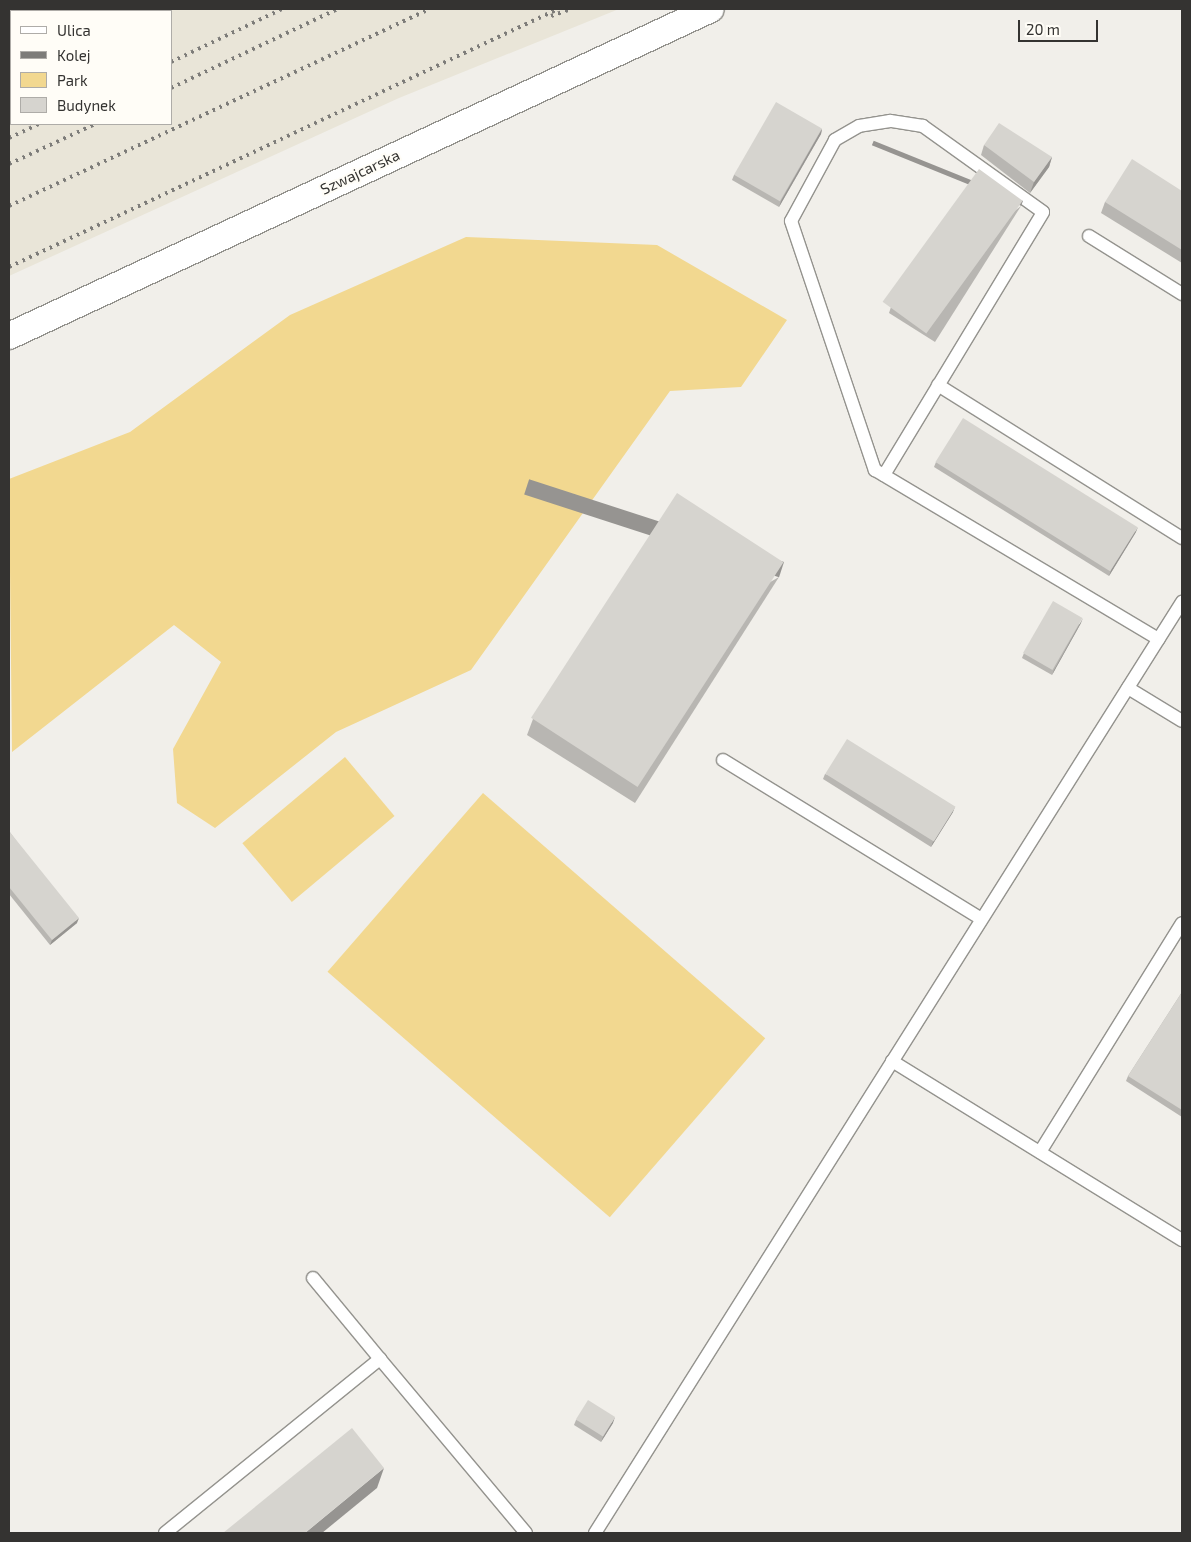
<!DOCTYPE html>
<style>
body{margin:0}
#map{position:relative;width:1191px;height:1542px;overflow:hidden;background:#f1efea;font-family:"Exo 2",sans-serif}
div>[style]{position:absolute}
.built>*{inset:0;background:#e9e5d8}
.green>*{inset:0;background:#f2d890;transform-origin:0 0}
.roads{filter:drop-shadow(1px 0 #94938e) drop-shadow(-1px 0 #94938e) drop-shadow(0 1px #94938e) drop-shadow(0 -1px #94938e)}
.lane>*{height:12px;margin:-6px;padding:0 6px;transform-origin:6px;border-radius:6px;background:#fff}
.street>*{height:26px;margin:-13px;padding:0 13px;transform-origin:13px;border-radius:13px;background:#fff}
.rail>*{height:4px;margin-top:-2px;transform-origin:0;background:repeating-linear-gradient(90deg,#7d7c79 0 2.5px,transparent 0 7.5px)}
.wall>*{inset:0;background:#b8b6b2}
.shaded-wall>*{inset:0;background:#969491;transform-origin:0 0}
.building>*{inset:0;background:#d6d4cf;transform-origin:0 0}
span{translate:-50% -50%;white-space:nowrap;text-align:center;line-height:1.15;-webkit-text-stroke:4px #fffdf7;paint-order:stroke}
.street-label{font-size:15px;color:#343331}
.frame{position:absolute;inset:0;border:10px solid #343331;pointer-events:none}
.legend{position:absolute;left:10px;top:10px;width:162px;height:115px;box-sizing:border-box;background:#fffdf7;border:1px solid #aeaca8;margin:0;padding:6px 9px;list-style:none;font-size:15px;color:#343331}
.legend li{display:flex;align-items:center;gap:10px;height:25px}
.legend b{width:25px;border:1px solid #aeaca8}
.scale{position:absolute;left:1018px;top:20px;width:80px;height:22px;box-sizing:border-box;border:2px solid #343331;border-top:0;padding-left:6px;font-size:15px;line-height:18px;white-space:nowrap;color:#343331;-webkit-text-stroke:4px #fffdf7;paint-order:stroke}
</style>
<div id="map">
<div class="built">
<i style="clip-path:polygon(82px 9px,619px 9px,399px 98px,9px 276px,9px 43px,11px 124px,171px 124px,171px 11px,77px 11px)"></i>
</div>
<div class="green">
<i style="clip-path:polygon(466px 237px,657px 245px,787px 320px,741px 387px,670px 391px,471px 670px,336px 732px,215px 828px,177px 803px,173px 749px,221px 662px,174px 625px,12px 752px,9px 479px,130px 432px,290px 315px)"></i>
<i style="left:345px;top:757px;width:77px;height:134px;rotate:50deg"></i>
<i style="left:483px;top:793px;width:374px;height:237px;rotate:41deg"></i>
</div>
<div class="roads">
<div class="lane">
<i style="left:1089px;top:236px;width:110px;rotate:31.9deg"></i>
<i style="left:938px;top:385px;width:288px;rotate:32.1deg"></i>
<i style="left:884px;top:475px;width:307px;rotate:-58.8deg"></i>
<i style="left:1043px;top:212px;width:148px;rotate:-144.4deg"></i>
<i style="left:923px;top:126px;width:33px;rotate:-171deg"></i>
<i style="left:890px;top:121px;width:31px;rotate:171deg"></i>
<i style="left:859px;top:126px;width:28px;rotate:150deg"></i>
<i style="left:835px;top:140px;width:92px;rotate:118.5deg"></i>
<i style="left:791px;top:221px;width:263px;rotate:71.4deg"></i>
<i style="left:875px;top:470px;width:330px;rotate:30.8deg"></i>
<i style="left:1128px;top:688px;width:63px;rotate:31.4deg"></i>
<i style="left:723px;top:760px;width:303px;rotate:31.6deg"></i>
<i style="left:892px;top:1061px;width:341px;rotate:31.7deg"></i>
<i style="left:1040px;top:1152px;width:269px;rotate:-58.2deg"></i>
<i style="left:313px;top:1278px;width:105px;rotate:50.4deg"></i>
<i style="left:165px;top:1533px;width:277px;rotate:-39deg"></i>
<i style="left:380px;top:1359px;width:227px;rotate:50deg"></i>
<i style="left:595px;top:1533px;width:1101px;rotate:-57.77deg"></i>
</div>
<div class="street">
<i style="left:9px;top:336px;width:774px;rotate:-24.98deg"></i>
</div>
</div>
<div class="rail">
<i style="left:157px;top:11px;width:5px;rotate:-22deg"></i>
<i style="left:551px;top:16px;width:21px;rotate:-19deg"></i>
<i style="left:171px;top:62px;width:123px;rotate:-25.5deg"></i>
<i style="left:9px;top:81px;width:2px;rotate:-27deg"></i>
<i style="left:171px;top:88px;width:184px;rotate:-25.4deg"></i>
<i style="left:9px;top:138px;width:33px;rotate:-25deg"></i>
<i style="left:9px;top:164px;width:95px;rotate:-24.9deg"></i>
<i style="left:9px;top:206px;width:464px;rotate:-25.1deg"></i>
<i style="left:9px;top:267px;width:607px;rotate:-25.17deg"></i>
</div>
<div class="wall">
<i style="clip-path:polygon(822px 129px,821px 134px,779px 207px,732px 180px,734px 175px)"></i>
<i style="clip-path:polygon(984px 145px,1052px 157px,1049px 167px,1030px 193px,981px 155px)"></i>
<i style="clip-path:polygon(1182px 191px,1182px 263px,1101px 213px,1105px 202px)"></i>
<i style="clip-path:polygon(1021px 206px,935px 342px,889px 313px,891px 307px)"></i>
<i style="clip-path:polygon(936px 462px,1136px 532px,1109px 576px,934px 467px)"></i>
<i style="clip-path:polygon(779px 577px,635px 803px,527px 735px,533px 719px)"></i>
<i style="clip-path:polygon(1081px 623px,1052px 675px,1022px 658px,1024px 653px)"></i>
<i style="clip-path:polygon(825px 774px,953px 812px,931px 847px,823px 779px)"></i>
<i style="clip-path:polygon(9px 831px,77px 923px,50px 945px,9px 894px)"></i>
<i style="clip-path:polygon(1182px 992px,1182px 1117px,1126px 1081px,1128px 1076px)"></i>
<i style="clip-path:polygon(576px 1420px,613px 1423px,601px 1442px,574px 1425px)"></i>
</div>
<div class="shaded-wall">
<i style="clip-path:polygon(9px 9px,26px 9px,21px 11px,11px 11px,11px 16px,9px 17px)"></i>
<i style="clip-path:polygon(822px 129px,821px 134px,779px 207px,781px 201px)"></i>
<i style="clip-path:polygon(1052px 157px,1049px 167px,1030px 193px,1034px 182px)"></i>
<i style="left:1023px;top:201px;width:5px;height:161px;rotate:112deg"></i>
<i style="clip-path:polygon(1138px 527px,1136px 532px,1109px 576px,1111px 570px)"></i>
<i style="left:784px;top:562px;width:16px;height:268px;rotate:108deg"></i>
<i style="clip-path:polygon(1083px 618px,1081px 623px,1052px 675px,1054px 670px)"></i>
<i style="clip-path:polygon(955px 807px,953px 812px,931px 847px,933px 842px)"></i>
<i style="clip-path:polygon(79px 918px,77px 923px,50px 945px,52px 940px)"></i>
<i style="clip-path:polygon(615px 1417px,613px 1423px,601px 1442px,603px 1437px)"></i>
<i style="clip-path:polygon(384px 1468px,377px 1488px,322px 1533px,305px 1533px)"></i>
</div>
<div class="building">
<i style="left:776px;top:102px;width:53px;height:84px;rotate:30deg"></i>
<i style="clip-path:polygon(999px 123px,1052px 157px,1034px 182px,984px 145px)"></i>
<i style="clip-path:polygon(1132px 159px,1182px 191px,1182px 250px,1105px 202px)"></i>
<i style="left:979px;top:169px;width:54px;height:164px;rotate:36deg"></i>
<i style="left:963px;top:418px;width:206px;height:52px;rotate:32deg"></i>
<i style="left:677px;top:493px;width:127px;height:268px;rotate:33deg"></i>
<i style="left:1053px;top:601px;width:34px;height:60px;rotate:30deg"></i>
<i style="left:847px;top:739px;width:128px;height:41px;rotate:32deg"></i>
<i style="clip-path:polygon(9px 831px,79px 918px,52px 940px,9px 887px)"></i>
<i style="clip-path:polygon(1182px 992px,1182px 1110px,1128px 1076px)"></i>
<i style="left:588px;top:1400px;width:32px;height:23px;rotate:32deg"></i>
<i style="clip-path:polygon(352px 1428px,384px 1468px,305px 1533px,223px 1533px)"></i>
</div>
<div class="street-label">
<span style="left:360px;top:172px;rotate:-25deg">Szwajcarska</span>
</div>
<div class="frame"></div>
<ul class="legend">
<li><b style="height:6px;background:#fff"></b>Ulica</li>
<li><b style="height:6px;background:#7d7c79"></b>Kolej</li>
<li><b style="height:14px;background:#f2d890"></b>Park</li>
<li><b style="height:14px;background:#d6d4cf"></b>Budynek</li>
</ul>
<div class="scale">20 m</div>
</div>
